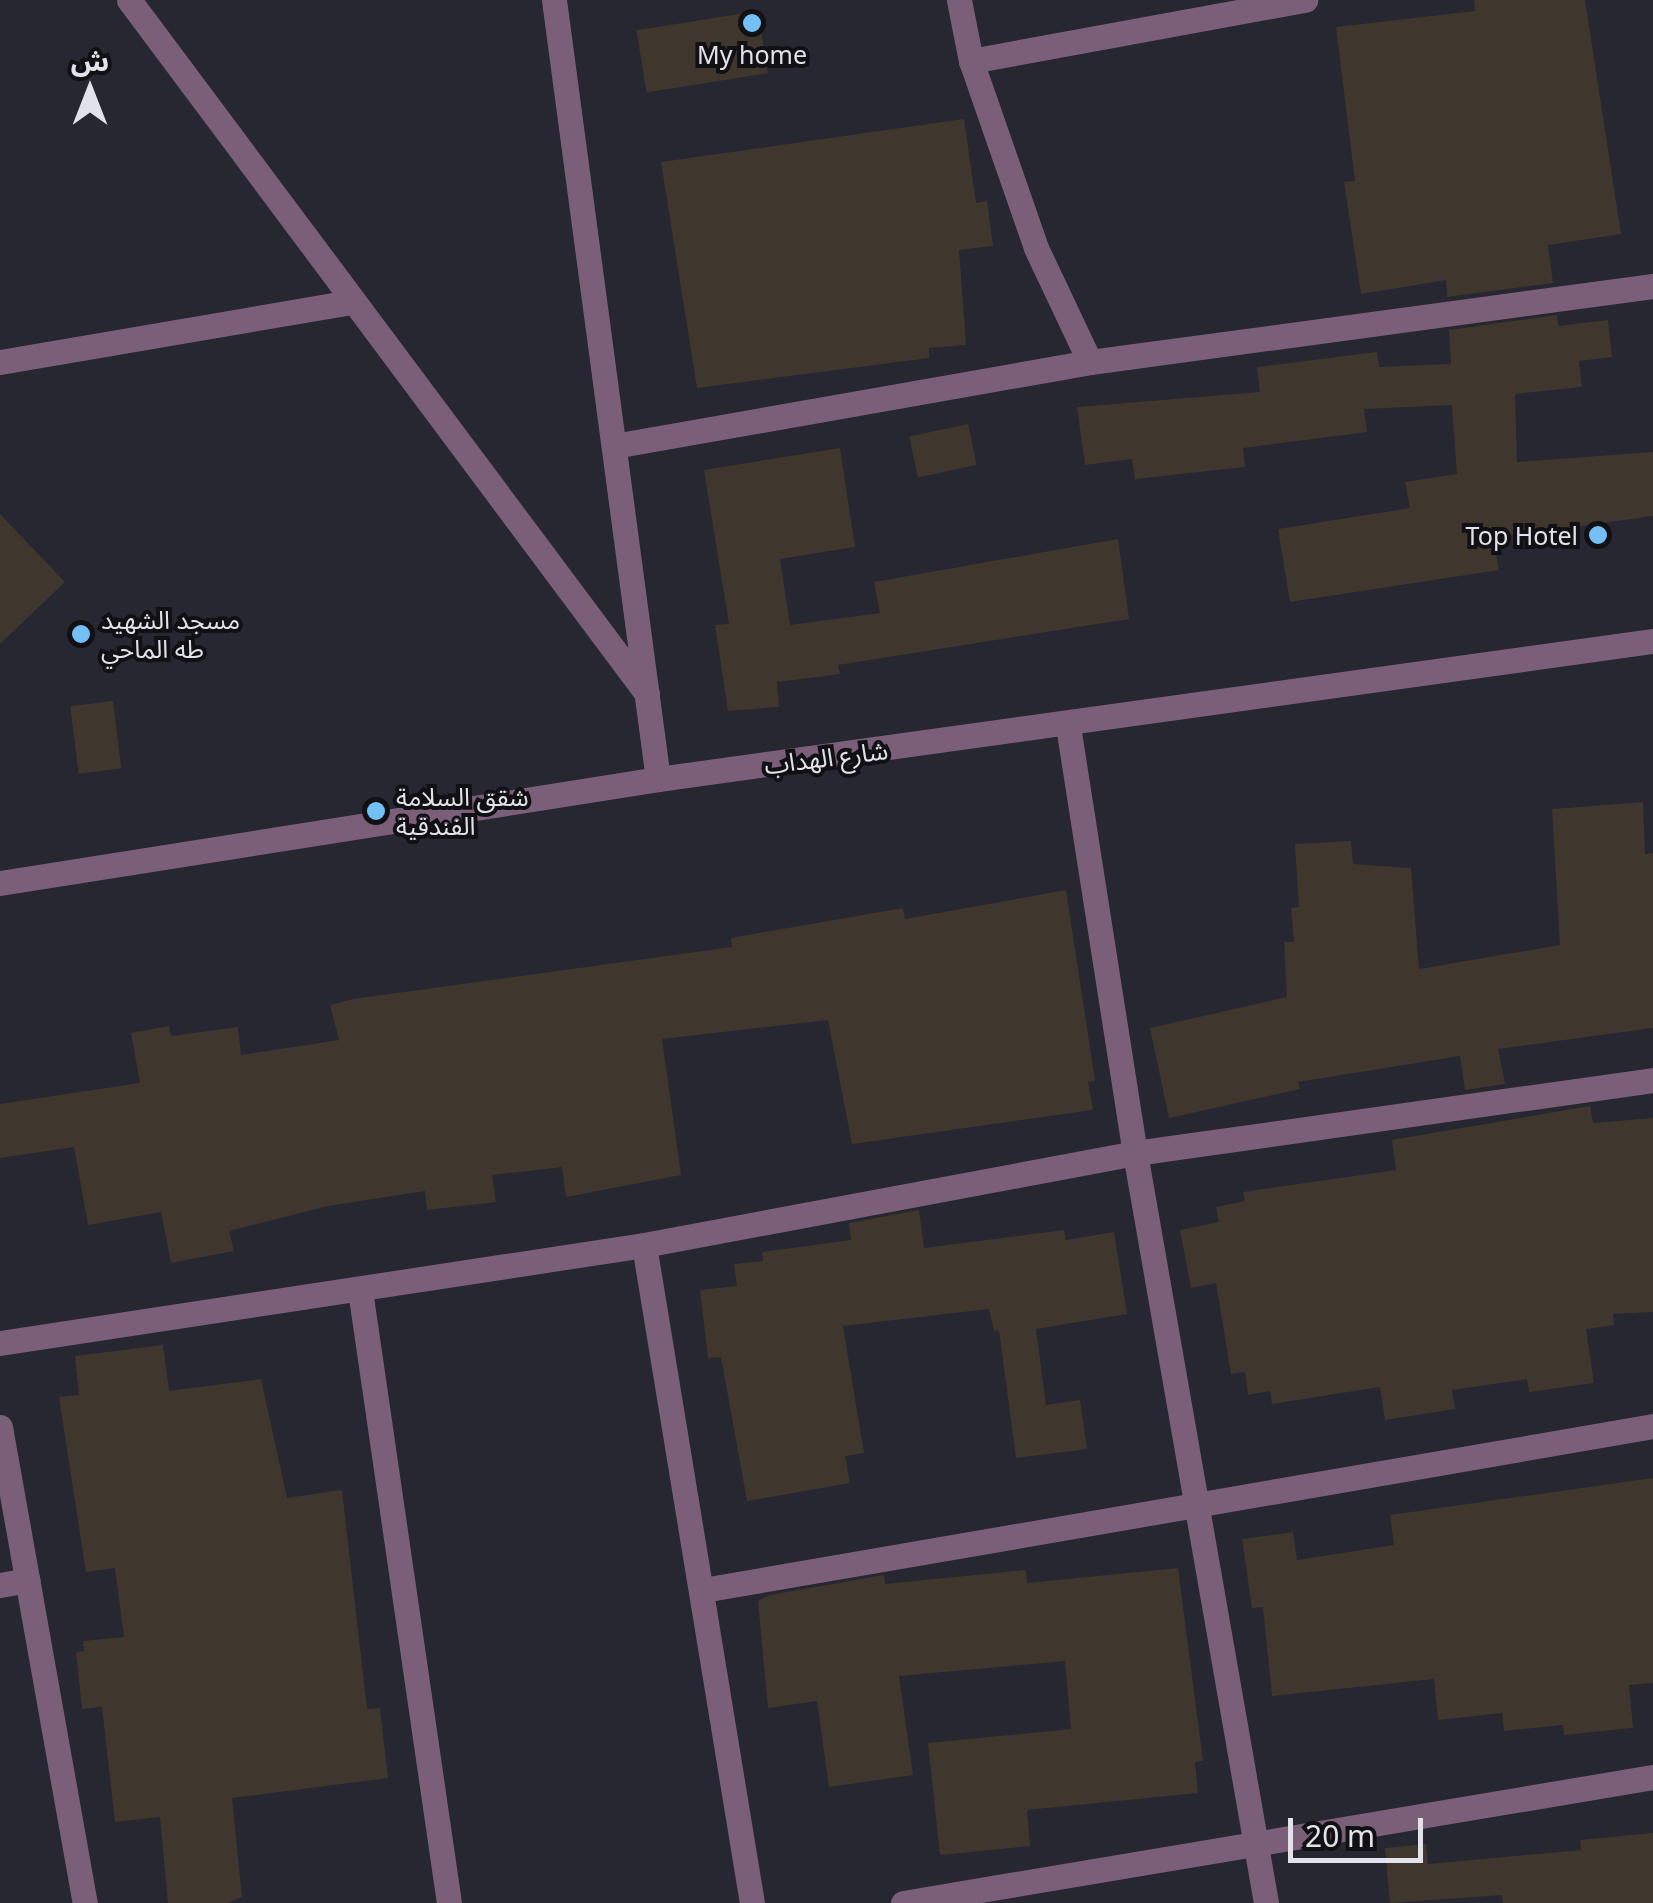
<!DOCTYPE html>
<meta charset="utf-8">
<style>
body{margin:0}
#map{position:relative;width:1653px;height:1903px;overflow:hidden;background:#262731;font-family:"Noto Sans","Noto Sans Arabic",sans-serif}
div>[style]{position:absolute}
.building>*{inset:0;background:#3f362e;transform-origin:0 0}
.minor>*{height:25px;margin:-12.5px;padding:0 12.5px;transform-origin:12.5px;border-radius:12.5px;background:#7b5f78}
.dots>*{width:28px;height:28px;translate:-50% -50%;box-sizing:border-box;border:5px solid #101015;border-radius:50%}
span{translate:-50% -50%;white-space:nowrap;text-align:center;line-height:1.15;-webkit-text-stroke:8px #101015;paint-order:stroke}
.poi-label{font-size:25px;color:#e2e3ea}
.right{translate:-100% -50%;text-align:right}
.left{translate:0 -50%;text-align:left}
.street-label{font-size:25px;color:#e2e3ea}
.north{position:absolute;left:40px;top:40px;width:100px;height:100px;-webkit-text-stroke:8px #101015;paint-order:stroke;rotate:0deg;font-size:28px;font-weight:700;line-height:40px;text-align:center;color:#e2e3ea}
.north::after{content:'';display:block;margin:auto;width:35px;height:45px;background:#e2e3ea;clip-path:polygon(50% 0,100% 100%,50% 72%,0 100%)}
.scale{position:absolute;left:1288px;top:1818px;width:135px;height:45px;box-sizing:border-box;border:5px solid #e2e3ea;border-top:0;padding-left:12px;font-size:30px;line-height:35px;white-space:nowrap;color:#e2e3ea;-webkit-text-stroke:8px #101015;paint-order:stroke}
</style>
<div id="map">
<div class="building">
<i style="clip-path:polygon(1474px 0,1585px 0,1621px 234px,1548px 245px,1553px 283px,1447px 297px,1446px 280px,1361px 294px,1344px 182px,1355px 181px,1336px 27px,1475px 11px)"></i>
<i style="left:758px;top:11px;width:63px;height:123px;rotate:81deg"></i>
<i style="clip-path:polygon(964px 119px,976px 203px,987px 201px,993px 246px,959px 250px,966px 345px,929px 348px,929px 358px,697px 388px,661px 162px)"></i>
<i style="clip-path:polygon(1557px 315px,1558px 326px,1608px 320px,1612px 357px,1579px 361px,1582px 387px,1515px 394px,1517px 462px,1653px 452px,1653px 516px,1493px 538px,1499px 570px,1290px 602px,1278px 529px,1410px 508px,1405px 482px,1457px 474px,1452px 405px,1364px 409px,1367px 432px,1243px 448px,1245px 467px,1135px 479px,1132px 459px,1085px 465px,1077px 407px,1260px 392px,1257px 367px,1377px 352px,1379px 367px,1451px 364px,1449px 330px)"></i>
<i style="left:968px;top:424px;width:42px;height:60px;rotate:78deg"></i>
<i style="clip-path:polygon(840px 448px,855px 547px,780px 559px,790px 625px,880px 613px,874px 582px,1118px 539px,1129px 619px,838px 665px,840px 674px,777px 682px,779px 707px,728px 711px,715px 625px,729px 624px,704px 470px)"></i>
<i style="clip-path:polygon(0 514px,65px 582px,0 644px)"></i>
<i style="left:113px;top:701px;width:68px;height:43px;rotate:83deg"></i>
<i style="clip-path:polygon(1643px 802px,1645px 854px,1653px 853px,1653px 1028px,1498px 1049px,1505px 1084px,1465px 1090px,1460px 1056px,1298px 1082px,1300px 1089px,1169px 1118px,1150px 1028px,1287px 997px,1284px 942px,1294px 942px,1291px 908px,1299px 907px,1295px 844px,1351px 841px,1353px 864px,1411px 868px,1419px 969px,1560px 945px,1552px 809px)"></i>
<i style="clip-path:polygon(1066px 890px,1095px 1081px,1088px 1082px,1093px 1110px,852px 1144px,828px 1020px,662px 1039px,681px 1175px,566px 1197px,562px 1167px,492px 1175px,496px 1202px,427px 1210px,425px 1191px,328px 1206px,229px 1231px,234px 1251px,171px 1263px,161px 1212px,88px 1225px,74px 1147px,0 1158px,0 1104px,140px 1083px,131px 1033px,169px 1026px,171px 1036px,238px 1027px,241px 1055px,339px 1040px,330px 1005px,353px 999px,732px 947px,731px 938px,903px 908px,905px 919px)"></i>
<i style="clip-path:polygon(1590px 1106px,1593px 1123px,1653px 1118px,1653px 1312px,1613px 1314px,1614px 1325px,1586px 1329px,1594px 1383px,1529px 1392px,1527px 1379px,1452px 1390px,1455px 1409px,1385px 1420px,1380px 1387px,1272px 1404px,1270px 1391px,1248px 1395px,1245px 1372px,1231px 1374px,1216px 1283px,1191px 1288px,1180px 1230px,1219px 1222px,1216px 1207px,1245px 1201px,1243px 1192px,1396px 1170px,1392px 1140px)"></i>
<i style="clip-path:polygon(919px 1210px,924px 1248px,1064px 1230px,1066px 1240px,1114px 1232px,1127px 1314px,1036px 1329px,1046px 1405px,1080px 1400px,1087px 1449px,1016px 1458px,999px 1330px,994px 1331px,989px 1309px,843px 1326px,864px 1453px,845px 1456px,850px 1483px,747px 1501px,721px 1357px,708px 1358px,700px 1290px,737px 1286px,734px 1264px,763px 1261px,762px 1252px,851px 1240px,849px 1223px)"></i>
<i style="clip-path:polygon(163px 1345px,169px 1391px,261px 1379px,287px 1498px,342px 1490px,367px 1709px,380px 1708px,388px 1778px,232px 1798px,242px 1897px,227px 1903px,168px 1903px,160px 1817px,115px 1822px,102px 1707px,82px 1709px,76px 1652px,84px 1651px,83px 1641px,124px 1637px,115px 1568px,86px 1572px,59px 1397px,79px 1395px,75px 1356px)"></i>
<i style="clip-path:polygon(1653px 1478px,1653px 1683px,1629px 1685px,1633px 1728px,1564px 1735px,1563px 1725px,1504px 1731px,1502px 1713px,1438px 1720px,1434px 1679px,1272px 1696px,1263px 1607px,1252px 1608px,1242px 1539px,1293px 1532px,1297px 1560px,1394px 1545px,1390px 1515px)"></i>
<i style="clip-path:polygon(1178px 1568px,1203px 1761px,1195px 1762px,1198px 1793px,1027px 1810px,1030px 1846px,940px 1855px,928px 1743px,1071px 1729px,1065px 1661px,899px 1676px,913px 1775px,829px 1787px,817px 1701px,768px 1708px,758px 1601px,770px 1595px,884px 1575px,885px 1584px,1026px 1570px,1027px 1583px)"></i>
<i style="clip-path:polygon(1653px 1833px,1653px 1903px,1503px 1903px,1502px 1895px,1390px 1903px,1385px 1848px,1426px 1844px,1428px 1864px,1581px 1850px,1580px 1840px)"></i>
</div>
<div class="minor">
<i style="left:129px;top:0;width:866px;rotate:53.26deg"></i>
<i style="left:554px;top:0;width:786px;rotate:82.4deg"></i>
<i style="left:959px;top:0;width:62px;rotate:78.9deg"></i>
<i style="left:971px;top:61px;width:198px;rotate:70.8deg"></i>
<i style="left:1036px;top:248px;width:126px;rotate:64.7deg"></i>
<i style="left:971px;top:61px;width:340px;rotate:-10.4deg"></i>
<i style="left:0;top:362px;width:357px;rotate:-9.7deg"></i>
<i style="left:614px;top:446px;width:483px;rotate:-10deg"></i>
<i style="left:1090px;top:362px;width:568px;rotate:-7.69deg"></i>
<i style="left:1068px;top:726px;width:432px;rotate:81.1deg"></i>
<i style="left:1135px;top:1153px;width:761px;rotate:80.09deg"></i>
<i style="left:0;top:883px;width:666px;rotate:-8.98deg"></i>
<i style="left:658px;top:779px;width:1005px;rotate:-7.9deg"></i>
<i style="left:644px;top:1245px;width:667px;rotate:80.68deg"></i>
<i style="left:360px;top:1290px;width:619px;rotate:81.74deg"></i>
<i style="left:0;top:1343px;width:651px;rotate:-8.65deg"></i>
<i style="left:644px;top:1245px;width:500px;rotate:-10.6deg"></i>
<i style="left:1135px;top:1153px;width:523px;rotate:-8.02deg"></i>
<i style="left:0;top:1427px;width:484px;rotate:79.9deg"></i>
<i style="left:0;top:1585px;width:28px;rotate:-10deg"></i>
<i style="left:703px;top:1590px;width:964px;rotate:-9.79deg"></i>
<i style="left:903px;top:1903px;width:761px;rotate:-9.54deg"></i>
</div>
<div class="dots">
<i style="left:752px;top:23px;background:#74c0f6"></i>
<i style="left:1598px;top:535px;background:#74c0f6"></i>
<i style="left:81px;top:634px;background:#74c0f6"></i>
<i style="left:376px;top:811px;background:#74c0f6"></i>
</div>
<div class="poi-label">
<span style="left:752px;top:54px">My home</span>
<span class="right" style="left:1578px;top:535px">Top Hotel</span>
<span class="left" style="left:101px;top:634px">مسجد الشهيد<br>طه الماحي</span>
<span class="left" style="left:396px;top:811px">شقق السلامة<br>الفندقية</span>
</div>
<div class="street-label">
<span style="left:826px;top:757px;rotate:-7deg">شارع الهداب</span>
</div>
<div class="north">ش</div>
<div class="scale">20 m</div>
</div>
